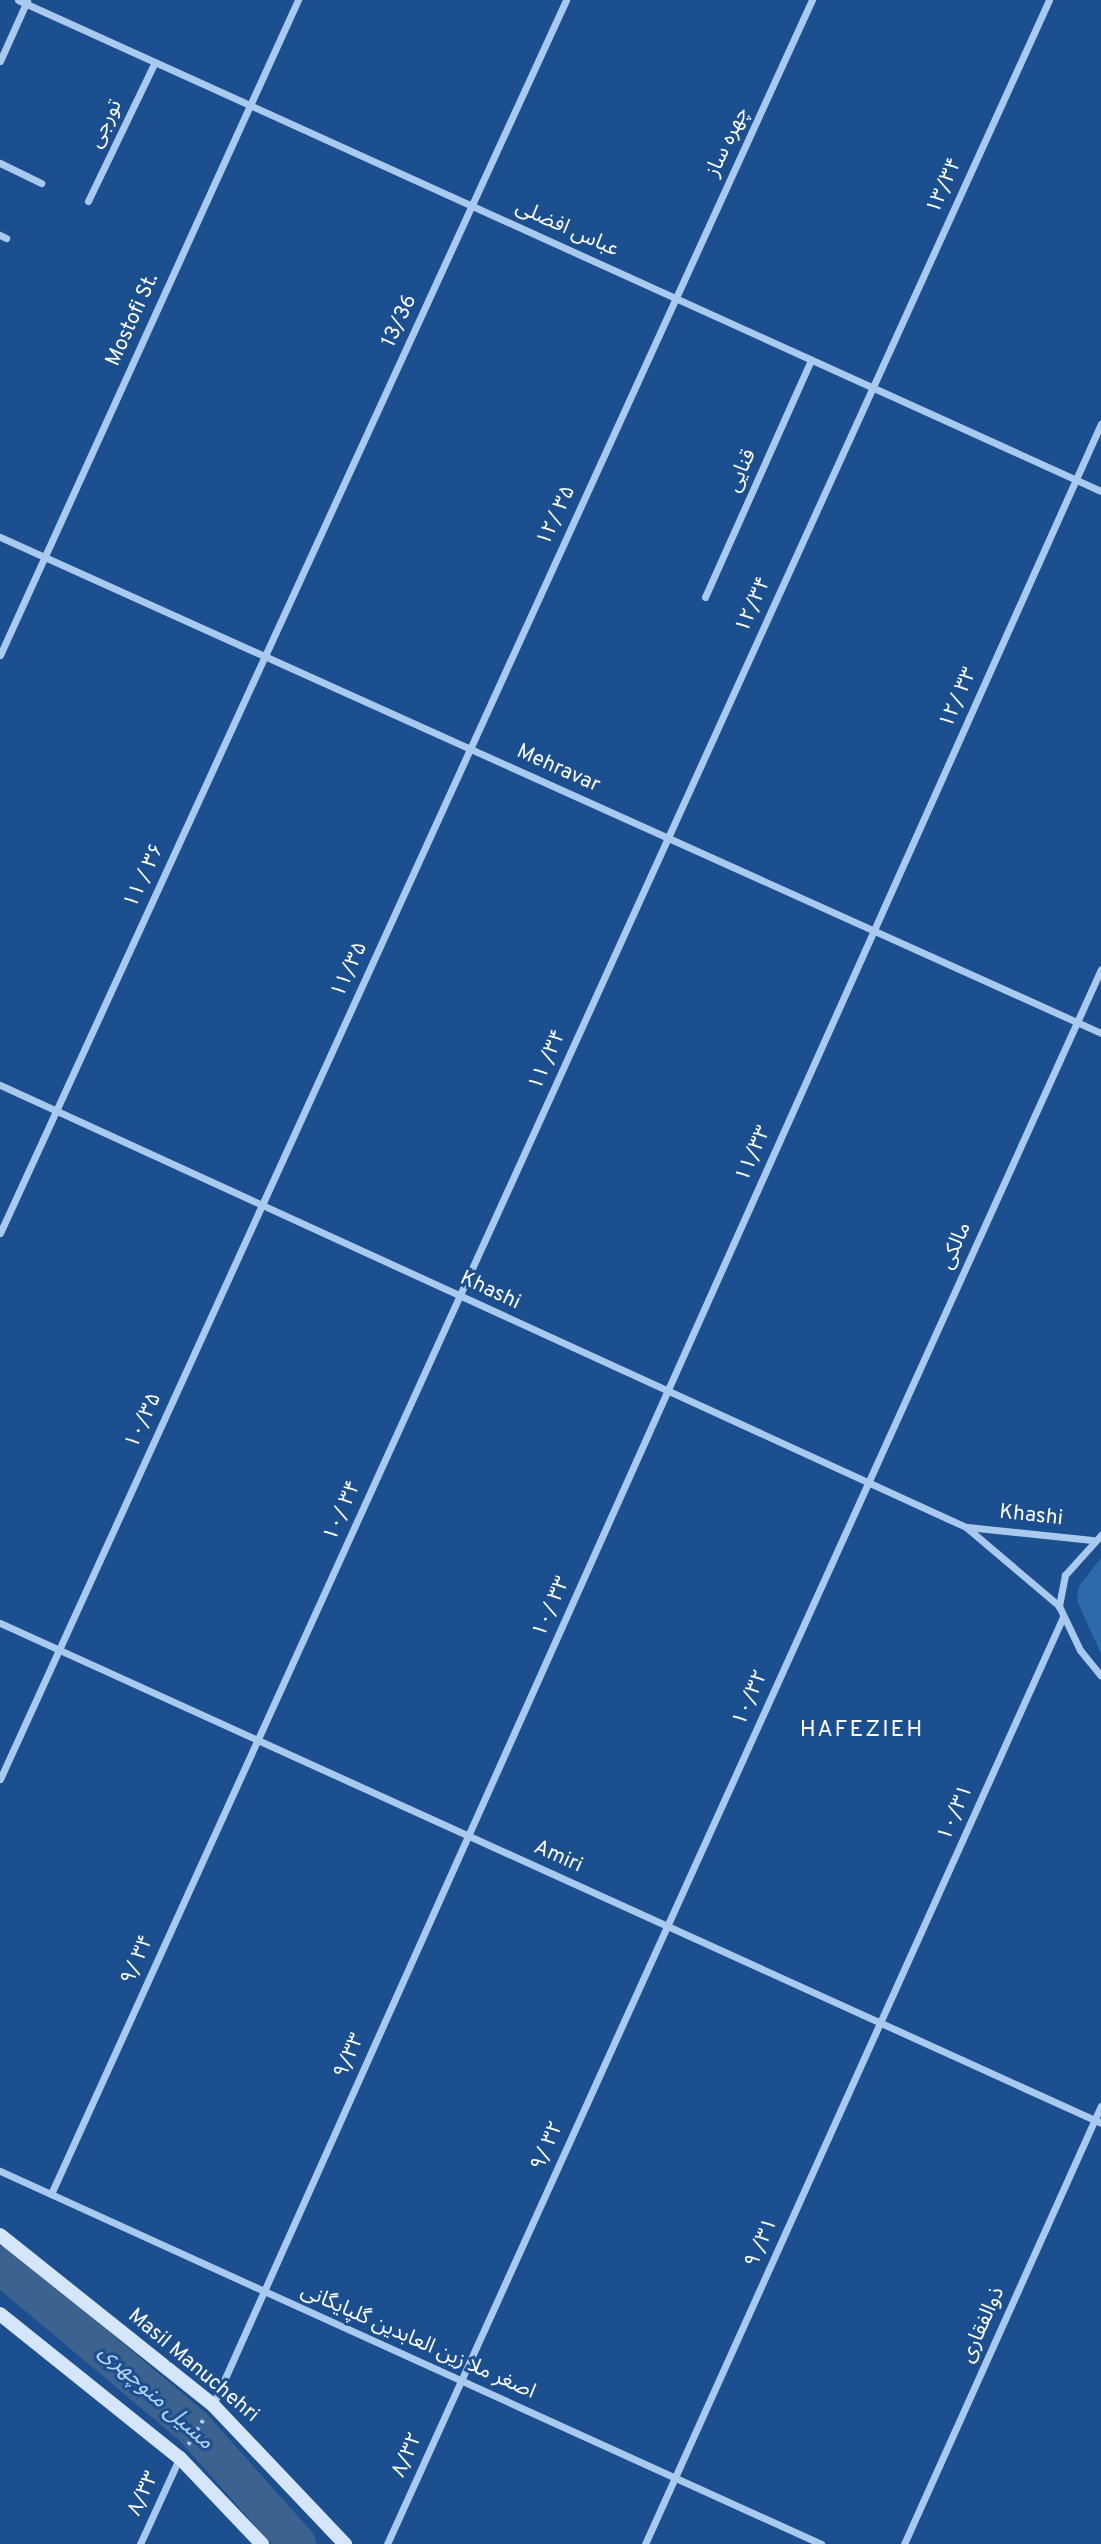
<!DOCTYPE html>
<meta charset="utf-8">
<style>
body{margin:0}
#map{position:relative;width:1101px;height:2544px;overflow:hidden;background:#1b4f8f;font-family:Overpass,"Noto Sans Arabic",sans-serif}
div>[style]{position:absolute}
.green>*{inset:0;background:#2e69ad}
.river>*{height:38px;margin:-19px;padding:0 19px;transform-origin:19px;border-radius:19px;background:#3c6290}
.path>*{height:3.5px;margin-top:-1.75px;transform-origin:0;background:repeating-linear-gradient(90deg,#a9c9ee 0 3.5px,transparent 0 8.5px)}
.street>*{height:7px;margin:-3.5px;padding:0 3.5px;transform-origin:3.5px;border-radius:3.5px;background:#a9c9ee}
.secondary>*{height:14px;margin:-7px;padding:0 7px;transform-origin:7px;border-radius:7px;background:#d6e6fa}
span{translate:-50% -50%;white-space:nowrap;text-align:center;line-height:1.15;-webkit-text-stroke:6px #1b4f8f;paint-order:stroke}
.street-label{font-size:21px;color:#fff}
.neighbourhood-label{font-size:23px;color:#fff;letter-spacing:2px}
.water-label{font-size:23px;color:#b5d3f5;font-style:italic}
</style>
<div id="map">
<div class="green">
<i style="clip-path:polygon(1101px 1558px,1101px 1654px,1077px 1600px,1079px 1586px)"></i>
</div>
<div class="river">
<i style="left:0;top:2265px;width:251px;rotate:40deg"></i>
<i style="left:192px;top:2426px;width:158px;rotate:48.3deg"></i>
</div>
<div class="path">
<i style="left:188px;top:2445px;width:31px;rotate:-59deg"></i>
</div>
<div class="street">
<i style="left:18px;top:0;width:1189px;rotate:24.39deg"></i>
<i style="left:0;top:61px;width:66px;rotate:-65.8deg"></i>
<i style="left:0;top:163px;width:46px;rotate:26deg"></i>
<i style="left:88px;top:201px;width:154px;rotate:-64.3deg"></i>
<i style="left:0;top:235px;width:7px;rotate:27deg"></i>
<i style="left:0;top:537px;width:1208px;rotate:24.25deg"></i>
<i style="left:705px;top:597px;width:260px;rotate:-65.9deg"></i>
<i style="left:0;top:655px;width:720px;rotate:-65.54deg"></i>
<i style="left:0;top:1085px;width:1062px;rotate:24.59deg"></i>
<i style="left:966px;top:1527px;width:122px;rotate:40.3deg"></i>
<i style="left:0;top:1233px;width:1357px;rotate:-65.34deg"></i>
<i style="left:967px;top:1527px;width:126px;rotate:5.9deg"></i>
<i style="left:1101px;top:1535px;width:54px;rotate:132deg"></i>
<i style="left:1065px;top:1575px;width:32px;rotate:101deg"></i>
<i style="left:1059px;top:1606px;width:49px;rotate:64.5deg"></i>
<i style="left:1080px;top:1650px;width:33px;rotate:51deg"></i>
<i style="left:0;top:1623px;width:1209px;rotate:24.42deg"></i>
<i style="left:0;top:1779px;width:1956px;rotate:-65.47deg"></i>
<i style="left:0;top:2171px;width:902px;rotate:24.43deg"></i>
<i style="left:51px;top:2194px;width:2410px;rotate:-65.54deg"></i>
<i style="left:213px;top:2405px;width:2171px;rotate:-65.86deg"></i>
<i style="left:140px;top:2544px;width:94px;rotate:-65.4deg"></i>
<i style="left:387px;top:2544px;width:1729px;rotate:-65.61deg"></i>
<i style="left:645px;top:2544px;width:1017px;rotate:-65.73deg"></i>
<i style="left:904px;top:2544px;width:480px;rotate:-65.8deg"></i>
</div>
<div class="secondary">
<i style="left:0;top:2235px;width:273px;rotate:38.6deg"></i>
<i style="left:213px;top:2405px;width:192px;rotate:46.5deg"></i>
<i style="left:0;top:2314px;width:231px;rotate:38.7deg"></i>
<i style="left:180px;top:2458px;width:119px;rotate:46.4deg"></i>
</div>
<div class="street-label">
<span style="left:106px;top:124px;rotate:-64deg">تورجی</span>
<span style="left:728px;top:142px;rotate:-65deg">چهره ساز</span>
<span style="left:945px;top:186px;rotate:-66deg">۱۳/۳۴</span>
<span style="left:567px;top:229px;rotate:24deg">عباس افضلی</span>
<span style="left:133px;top:320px;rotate:-66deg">Mostofi St.</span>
<span style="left:400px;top:321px;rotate:-65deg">13/36</span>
<span style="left:742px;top:471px;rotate:-66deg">قنایی</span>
<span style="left:557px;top:516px;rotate:-65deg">۱۲/ ۳۵</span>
<span style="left:754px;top:605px;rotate:-66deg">۱۲/۳۴</span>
<span style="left:959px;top:698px;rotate:-66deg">۱۲/ ۳۳</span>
<span style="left:558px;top:769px;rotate:24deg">Mehravar</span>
<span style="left:145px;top:876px;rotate:-65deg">۱۱ / ۳۶</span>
<span style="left:350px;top:970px;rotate:-65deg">۱۱/۳۵</span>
<span style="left:548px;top:1060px;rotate:-66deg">۱۱ /۳۴</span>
<span style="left:754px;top:1154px;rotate:-66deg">۱۱/۳۳</span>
<span style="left:956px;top:1246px;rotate:-66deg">مالکی</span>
<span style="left:490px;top:1291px;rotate:25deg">Khashi</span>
<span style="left:144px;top:1421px;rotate:-65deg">۱۰/۳۵</span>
<span style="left:343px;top:1511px;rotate:-66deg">۱۰/ ۳۴</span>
<span style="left:1031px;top:1516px;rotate:6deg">Khashi</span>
<span style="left:552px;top:1607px;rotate:-66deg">۱۰/ ۳۳</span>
<span style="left:751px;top:1698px;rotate:-66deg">۱۰/۳۲</span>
<span style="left:956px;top:1813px;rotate:-66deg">۱۰/۳۱</span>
<span style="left:558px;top:1857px;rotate:24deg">Amiri</span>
<span style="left:138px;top:1960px;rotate:-66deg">۹/ ۳۴</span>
<span style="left:350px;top:2056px;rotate:-66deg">۹/۳۳</span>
<span style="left:548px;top:2146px;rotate:-66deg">۹/ ۳۲</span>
<span style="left:762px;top:2243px;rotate:-66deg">۹ /۳۱</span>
<span style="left:983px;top:2325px;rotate:-66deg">ذوالفقاری</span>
<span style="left:418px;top:2342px;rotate:24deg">اصغر ملا زین العابدین گلپایگانی</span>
<span style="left:193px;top:2366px;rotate:40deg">Masil Manuchehri</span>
<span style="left:408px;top:2455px;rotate:-66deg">۸/۳۲</span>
<span style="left:144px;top:2494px;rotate:-65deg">۸/۳۳</span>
</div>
<div class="neighbourhood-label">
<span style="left:862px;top:1731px">HAFEZIEH</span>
</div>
<div class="water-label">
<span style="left:155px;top:2398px;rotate:42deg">مسیل منوچهری</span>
</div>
</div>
